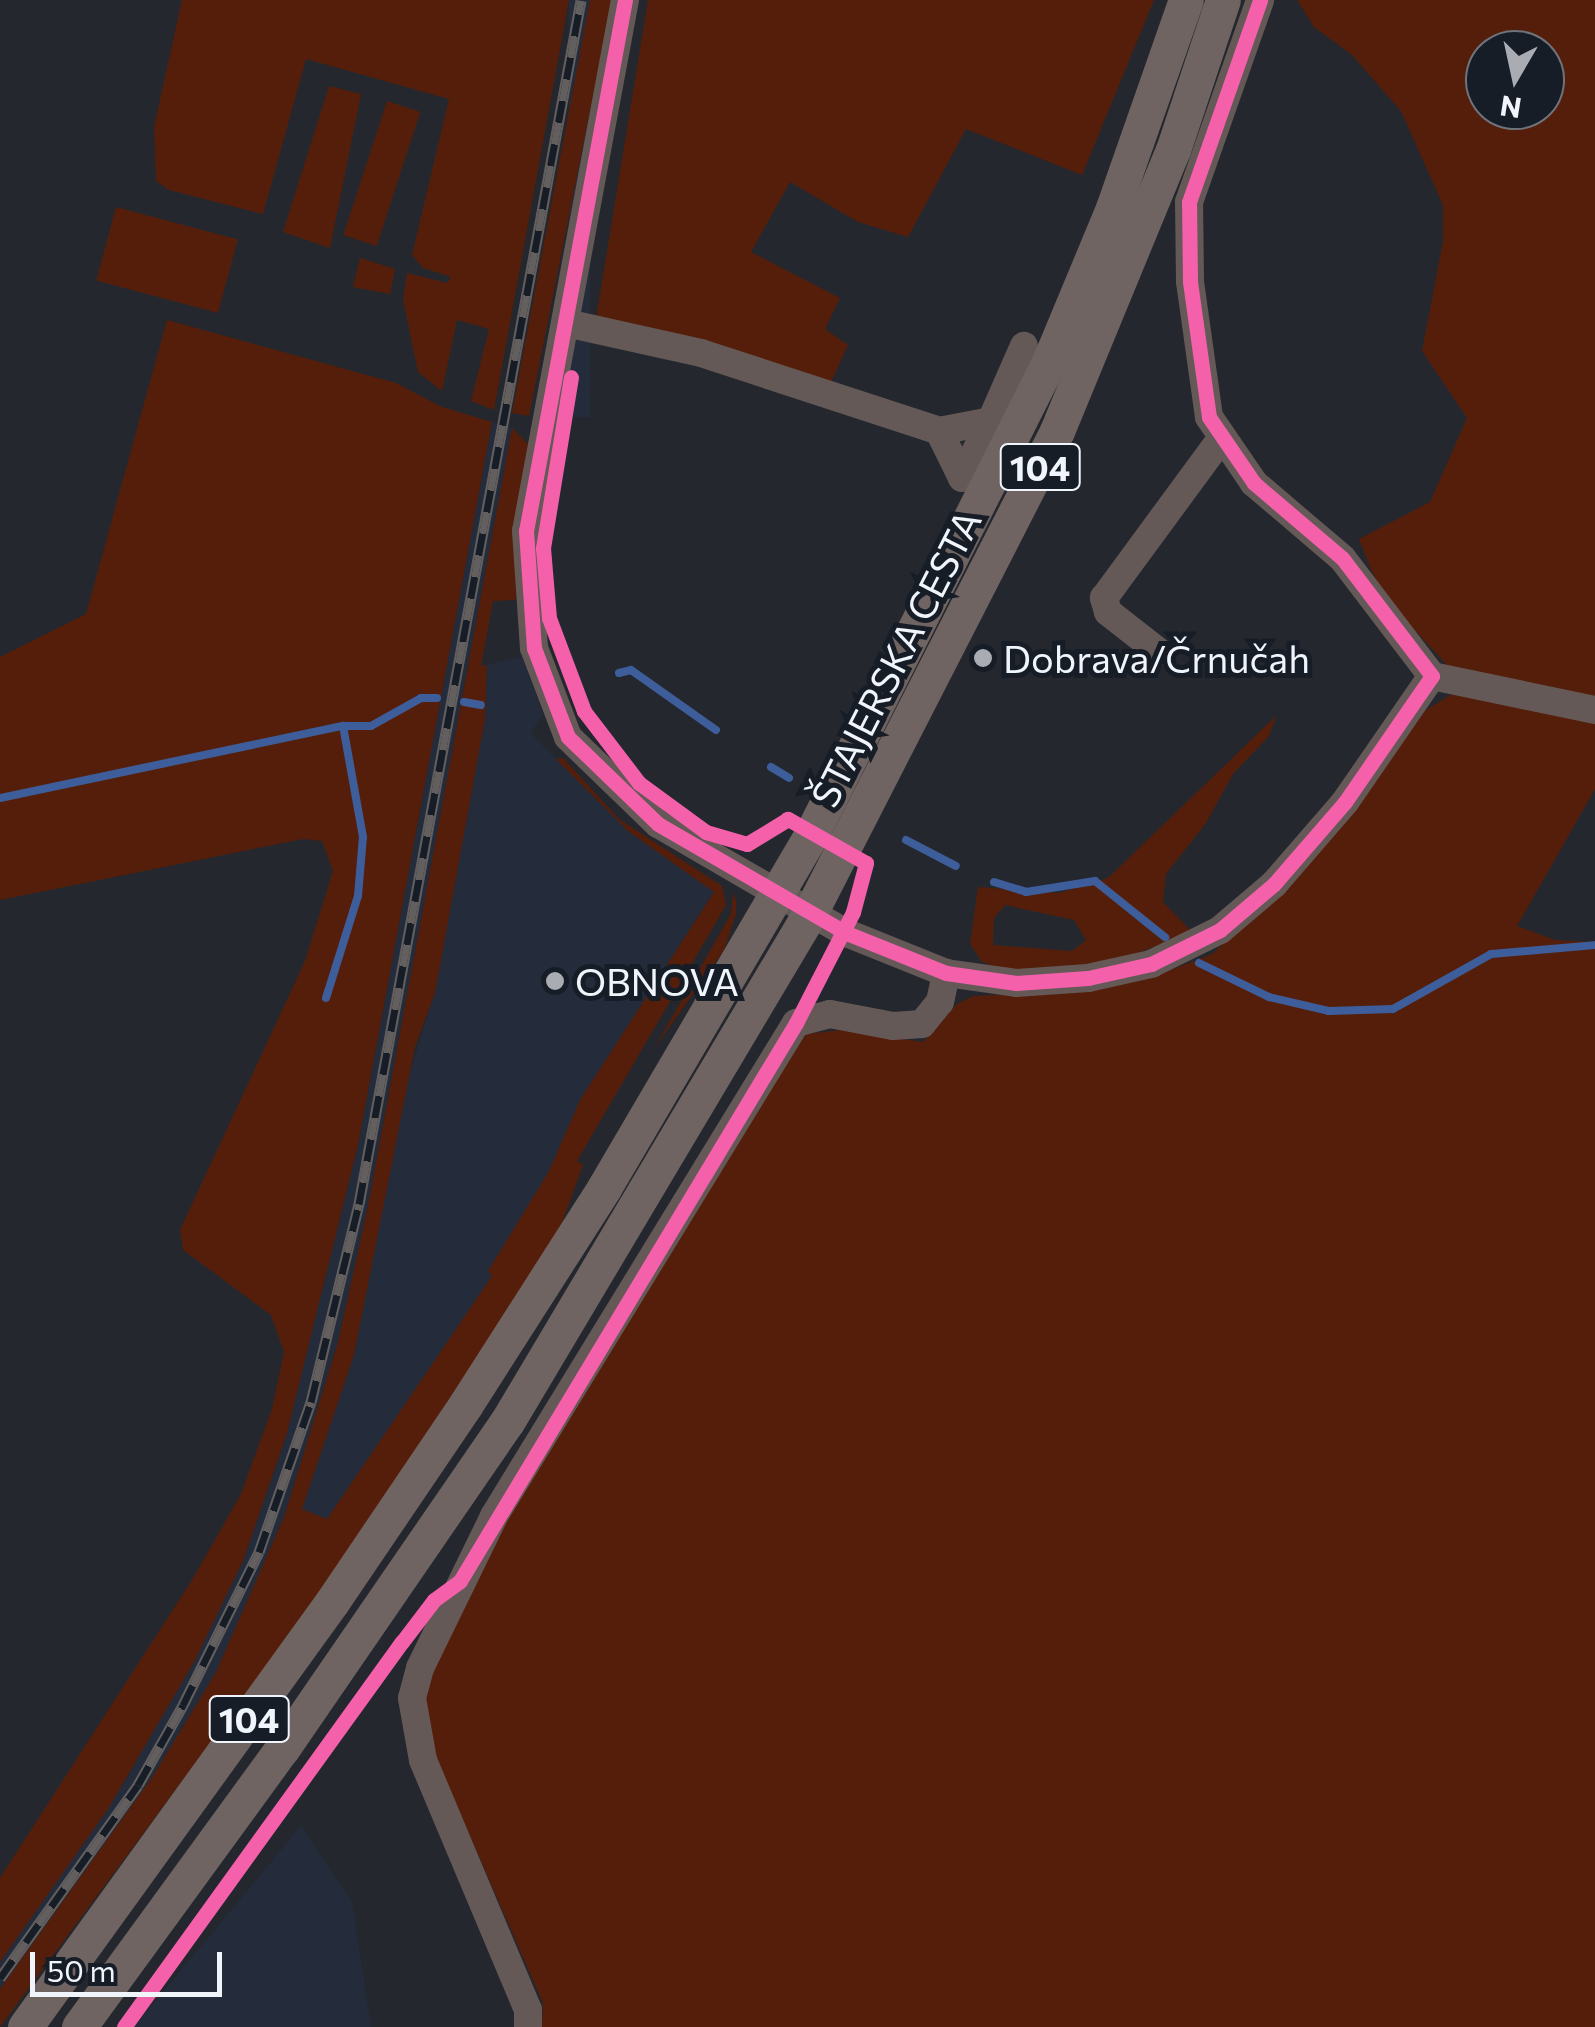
<!DOCTYPE html>
<meta charset="utf-8">
<style>
body{margin:0}
#map{position:relative;width:1595px;height:2027px;overflow:hidden;background:#24282e;font-family:Commissioner,sans-serif}
div>[style]{position:absolute}
.built>*{inset:0;background:#242c3b;transform-origin:0 0}
.green>*{inset:0;background:#551e0a;transform-origin:0 0}
.stream>*{height:8px;margin:-4px;padding:0 4px;transform-origin:4px;border-radius:4px;background:#3d5e9a}
.minor>*{height:28px;margin:-14px;padding:0 14px;transform-origin:14px;border-radius:14px;background:#645957}
.major>*{height:35px;margin:-17.5px;padding:0 17.5px;transform-origin:17.5px;border-radius:17.5px;background:#6f6461}
.rail>*{height:11px;margin-top:-5.5px;transform-origin:0;background:repeating-linear-gradient(90deg,#171d27 0 22px,#635f5f 0 44px);box-sizing:border-box;border-block:2px solid #635f5f}
.cycleway>*{height:15px;margin:-7.5px;padding:0 7.5px;transform-origin:7.5px;border-radius:7.5px;background:#f560ab}
.dots>*{width:28px;height:28px;translate:-50% -50%;box-sizing:border-box;border:5px solid #171d27;border-radius:50%}
span{translate:-50% -50%;white-space:nowrap;text-align:center;line-height:1.15;-webkit-text-stroke:10px #171d27;paint-order:stroke}
.shield-label span{padding:2px 8px;background:#171d27;border:2px solid;border-radius:8px;-webkit-text-stroke-width:0}
.shield-label{font-size:35px;color:#f0f4fb;font-weight:700}
.street-label{font-size:38px;color:#f0f4fb}
.poi-label{font-size:38px;color:#f0f4fb}
.left{translate:0 -50%;text-align:left}
.north{position:absolute;left:1465px;top:30px;width:100px;height:100px;box-sizing:border-box;background:#171d27;border:2px solid #6e737c;border-radius:50%;rotate:189deg;font-size:28px;font-weight:700;line-height:40px;text-align:center;color:#f0f4fb}
.north::after{content:'';display:block;margin:auto;width:35px;height:45px;background:#a9adb3;clip-path:polygon(50% 0,100% 100%,50% 72%,0 100%)}
.scale{position:absolute;left:30px;top:1952px;width:192px;height:45px;box-sizing:border-box;border:5px solid #f0f4fb;border-top:0;padding-left:12px;font-size:30px;line-height:35px;white-space:nowrap;color:#f0f4fb;-webkit-text-stroke:8px #171d27;paint-order:stroke}
</style>
<div id="map">
<div class="built">
<i style="left:569px;top:0;width:21px;height:417px"></i>
<i style="clip-path:polygon(492px 422px,512px 428px,368px 1206px,338px 1342px,284px 1517px,216px 1672px,153px 1776px,0 1989px,0 1962px,128px 1777px,243px 1562px,287px 1433px,358px 1145px)"></i>
<i style="clip-path:polygon(522px 657px,543px 714px,530px 733px,628px 831px,714px 891px,580px 1100px,549px 1171px,489px 1272px,493px 1275px,327px 1519px,301px 1509px,354px 1355px,404px 1093px,435px 992px,485px 719px,487px 665px)"></i>
<i style="clip-path:polygon(301px 1826px,352px 1902px,371px 2027px,134px 2027px)"></i>
</div>
<div class="green">
<i style="clip-path:polygon(182px 0,569px 0,494px 410px,471px 401px,489px 329px,457px 320px,442px 391px,418px 372px,403px 299px,407px 273px,447px 283px,451px 277px,423px 268px,412px 255px,449px 99px,306px 59px,263px 214px,169px 190px,156px 181px,154px 127px)"></i>
<i style="clip-path:polygon(590px 0,612px 0,529px 416px,512px 413px)"></i>
<i style="clip-path:polygon(648px 0,1154px 0,1082px 175px,966px 129px,908px 237px,858px 222px,790px 182px,751px 252px,840px 298px,825px 329px,848px 345px,831px 382px,596px 319px)"></i>
<i style="clip-path:polygon(evenodd,1297px 0,1595px 0,1595px 702px,1482px 681px,1447px 665px,1385px 598px,1370px 567px,1359px 539px,1430px 502px,1467px 418px,1422px 351px,1443px 241px,1443px 205px,1401px 111px,1352px 55px,1314px 27px,1297px 0,1485px 50px,1545px 50px,1545px 110px,1485px 110px,1485px 50px)"></i>
<i style="clip-path:polygon(329px 86px,361px 94px,330px 248px,283px 232px)"></i>
<i style="left:387px;top:101px;width:35px;height:141px;rotate:18deg"></i>
<i style="left:116px;top:207px;width:126px;height:76px;rotate:15deg"></i>
<i style="clip-path:polygon(360px 258px,395px 269px,390px 294px,353px 287px)"></i>
<i style="clip-path:polygon(167px 320px,396px 383px,442px 407px,492px 422px,358px 1145px,287px 1433px,243px 1561px,194px 1662px,108px 1809px,0 1962px,0 1878px,192px 1580px,241px 1494px,272px 1409px,284px 1352px,271px 1315px,183px 1250px,180px 1230px,305px 961px,333px 871px,322px 841px,303px 839px,0 900px,0 657px,86px 614px)"></i>
<i style="clip-path:polygon(512px 428px,528px 444px,514px 532px,516px 600px,493px 601px,481px 666px,487px 665px,485px 719px,435px 993px,415px 1047px,354px 1355px,302px 1509px,327px 1519px,492px 1276px,488px 1271px,549px 1171px,580px 1100px,714px 892px,628px 831px,556px 759px,563px 758px,619px 819px,722px 886px,726px 905px,577px 1161px,583px 1165px,560px 1228px,445px 1407px,287px 1639px,0 2027px,0 1989px,153px 1776px,216px 1672px,284px 1517px,338px 1342px,368px 1206px)"></i>
<i style="clip-path:polygon(1452px 694px,1595px 719px,1595px 789px,1517px 926px,1555px 940px,1595px 942px,1595px 2027px,542px 2027px,543px 2003px,429px 1742px,423px 1697px,481px 1558px,805px 1034px,843px 1030px,923px 1042px,957px 1004px,973px 996px,1087px 991px,1155px 976px,1212px 954px,1300px 873px,1426px 710px)"></i>
<i style="clip-path:polygon(evenodd,1276px 716px,1269px 736px,1233px 774px,1206px 823px,1166px 874px,1163px 902px,1192px 932px,1114px 962px,1014px 973px,982px 962px,970px 944px,978px 887px,1059px 893px,1108px 878px,1276px 716px,1005px 905px,1074px 920px,1086px 940px,1072px 951px,993px 945px,994px 918px,1005px 905px)"></i>
<i style="clip-path:polygon(733px 892px,736px 901px,736px 914px,724px 950px,654px 1049px,731px 914px)"></i>
</div>
<div class="stream">
<i style="left:619px;top:673px;width:12px;rotate:-14deg"></i>
<i style="left:631px;top:670px;width:104px;rotate:35.2deg"></i>
<i style="left:464px;top:702px;width:17px;rotate:10deg"></i>
<i style="left:771px;top:767px;width:21px;rotate:31deg"></i>
<i style="left:0;top:798px;width:350px;rotate:-11.9deg"></i>
<i style="left:343px;top:726px;width:28px"></i>
<i style="left:371px;top:726px;width:57px;rotate:-29.2deg"></i>
<i style="left:421px;top:698px;width:16px"></i>
<i style="left:906px;top:840px;width:56px;rotate:27.5deg"></i>
<i style="left:994px;top:882px;width:34px;rotate:17deg"></i>
<i style="left:1026px;top:892px;width:70px;rotate:-9.1deg"></i>
<i style="left:1095px;top:881px;width:90px;rotate:38.7deg"></i>
<i style="left:1199px;top:963px;width:78px;rotate:25.9deg"></i>
<i style="left:1269px;top:997px;width:62px;rotate:13.1deg"></i>
<i style="left:1329px;top:1011px;width:64px;rotate:-1.8deg"></i>
<i style="left:1393px;top:1009px;width:112px;rotate:-29.3deg"></i>
<i style="left:1491px;top:954px;width:104px;rotate:-4.9deg"></i>
<i style="left:326px;top:998px;width:107px;rotate:-72.6deg"></i>
<i style="left:358px;top:896px;width:59px;rotate:-85.2deg"></i>
<i style="left:363px;top:837px;width:113px;rotate:-100.2deg"></i>
</div>
<div class="minor">
<i style="left:625px;top:0;width:540px;rotate:100.56deg"></i>
<i style="left:526px;top:531px;width:117px;rotate:86.1deg"></i>
<i style="left:534px;top:648px;width:95px;rotate:69.1deg"></i>
<i style="left:568px;top:737px;width:125px;rotate:44deg"></i>
<i style="left:658px;top:824px;width:215px;rotate:30.1deg"></i>
<i style="left:844px;top:932px;width:110px;rotate:21.9deg"></i>
<i style="left:946px;top:973px;width:71px;rotate:8.1deg"></i>
<i style="left:1016px;top:983px;width:72px;rotate:-4deg"></i>
<i style="left:1088px;top:978px;width:65px;rotate:-12.5deg"></i>
<i style="left:1151px;top:964px;width:77px;rotate:-26.2deg"></i>
<i style="left:1220px;top:930px;width:71px;rotate:-40.4deg"></i>
<i style="left:1274px;top:884px;width:108px;rotate:-49.1deg"></i>
<i style="left:1345px;top:802px;width:153px;rotate:-55.4deg"></i>
<i style="left:1432px;top:676px;width:148px;rotate:-127.3deg"></i>
<i style="left:1342px;top:558px;width:116px;rotate:-139.6deg"></i>
<i style="left:1254px;top:483px;width:80px;rotate:-124.3deg"></i>
<i style="left:1209px;top:417px;width:137px;rotate:-98deg"></i>
<i style="left:1190px;top:281px;width:79px;rotate:-90.7deg"></i>
<i style="left:1189px;top:202px;width:214px;rotate:-70.6deg"></i>
<i style="left:566px;top:323px;width:138px;rotate:12.5deg"></i>
<i style="left:701px;top:353px;width:250px;rotate:18.1deg"></i>
<i style="left:939px;top:431px;width:52px;rotate:63.9deg"></i>
<i style="left:939px;top:431px;width:53px;rotate:-10.9deg"></i>
<i style="left:991px;top:421px;width:82px;rotate:-66.3deg"></i>
<i style="left:962px;top:478px;width:64px;rotate:-63deg"></i>
<i style="left:1159px;top:652px;width:65px;rotate:-141.9deg"></i>
<i style="left:1108px;top:612px;width:15px;rotate:-106deg"></i>
<i style="left:1104px;top:598px;width:197px;rotate:-53.7deg"></i>
<i style="left:1432px;top:676px;width:167px;rotate:11.8deg"></i>
<i style="left:528px;top:2027px;width:17px;rotate:-90deg"></i>
<i style="left:528px;top:2010px;width:271px;rotate:-112.8deg"></i>
<i style="left:423px;top:1760px;width:63px;rotate:-100.1deg"></i>
<i style="left:412px;top:1698px;width:31px;rotate:-75deg"></i>
<i style="left:420px;top:1668px;width:169px;rotate:-64deg"></i>
<i style="left:494px;top:1516px;width:578px;rotate:-58.51deg"></i>
<i style="left:796px;top:1023px;width:35px;rotate:-15deg"></i>
<i style="left:830px;top:1014px;width:64px;rotate:10.8deg"></i>
<i style="left:893px;top:1026px;width:29px;rotate:-4deg"></i>
<i style="left:922px;top:1024px;width:28px;rotate:-51deg"></i>
<i style="left:940px;top:1002px;width:30px;rotate:-78deg"></i>
</div>
<div class="major">
<i style="left:25px;top:2027px;width:524px;rotate:-54.16deg"></i>
<i style="left:332px;top:1602px;width:239px;rotate:-55.9deg"></i>
<i style="left:466px;top:1404px;width:256px;rotate:-57.4deg"></i>
<i style="left:604px;top:1188px;width:411px;rotate:-59.6deg"></i>
<i style="left:812px;top:833px;width:527px;rotate:-63.29deg"></i>
<i style="left:1049px;top:362px;width:167px;rotate:-67.4deg"></i>
<i style="left:1113px;top:208px;width:220px;rotate:-70.7deg"></i>
<i style="left:79px;top:2027px;width:344px;rotate:-53.9deg"></i>
<i style="left:282px;top:1749px;width:397px;rotate:-55.5deg"></i>
<i style="left:507px;top:1422px;width:592px;rotate:-59.24deg"></i>
<i style="left:810px;top:913px;width:542px;rotate:-62.87deg"></i>
<i style="left:1057px;top:431px;width:304px;rotate:-67.6deg"></i>
<i style="left:1173px;top:150px;width:158px;rotate:-71.6deg"></i>
</div>
<div class="rail">
<i style="left:0;top:1978px;width:237px;rotate:-54.4deg"></i>
<i style="left:138px;top:1785px;width:92px;rotate:-60.6deg"></i>
<i style="left:183px;top:1705px;width:171px;rotate:-63.6deg"></i>
<i style="left:259px;top:1552px;width:159px;rotate:-70.9deg"></i>
<i style="left:311px;top:1402px;width:204px;rotate:-76.4deg"></i>
<i style="left:359px;top:1204px;width:1224px;rotate:-79.55deg"></i>
</div>
<div class="cycleway">
<i style="left:625px;top:0;width:540px;rotate:100.56deg"></i>
<i style="left:526px;top:531px;width:117px;rotate:86.1deg"></i>
<i style="left:534px;top:648px;width:95px;rotate:69.1deg"></i>
<i style="left:568px;top:737px;width:125px;rotate:44deg"></i>
<i style="left:658px;top:824px;width:215px;rotate:30.1deg"></i>
<i style="left:844px;top:932px;width:110px;rotate:21.9deg"></i>
<i style="left:946px;top:973px;width:71px;rotate:8.1deg"></i>
<i style="left:1016px;top:983px;width:72px;rotate:-4deg"></i>
<i style="left:1088px;top:978px;width:65px;rotate:-12.5deg"></i>
<i style="left:1151px;top:964px;width:77px;rotate:-26.2deg"></i>
<i style="left:1220px;top:930px;width:71px;rotate:-40.4deg"></i>
<i style="left:1274px;top:884px;width:108px;rotate:-49.1deg"></i>
<i style="left:1345px;top:802px;width:153px;rotate:-55.4deg"></i>
<i style="left:1432px;top:676px;width:148px;rotate:-127.3deg"></i>
<i style="left:1342px;top:558px;width:116px;rotate:-139.6deg"></i>
<i style="left:1254px;top:483px;width:80px;rotate:-124.3deg"></i>
<i style="left:1209px;top:417px;width:137px;rotate:-98deg"></i>
<i style="left:1190px;top:281px;width:79px;rotate:-90.7deg"></i>
<i style="left:1189px;top:202px;width:214px;rotate:-70.6deg"></i>
<i style="left:124px;top:2027px;width:475px;rotate:-54.2deg"></i>
<i style="left:402px;top:1642px;width:53px;rotate:-52.7deg"></i>
<i style="left:434px;top:1600px;width:32px;rotate:-36deg"></i>
<i style="left:460px;top:1581px;width:651px;rotate:-58.95deg"></i>
<i style="left:796px;top:1023px;width:125px;rotate:-62.8deg"></i>
<i style="left:853px;top:912px;width:51px;rotate:-75.1deg"></i>
<i style="left:866px;top:863px;width:90px;rotate:-150.6deg"></i>
<i style="left:788px;top:819px;width:48px;rotate:148.6deg"></i>
<i style="left:747px;top:844px;width:43px;rotate:-163.7deg"></i>
<i style="left:706px;top:832px;width:83px;rotate:-143.8deg"></i>
<i style="left:639px;top:783px;width:91px;rotate:-127.4deg"></i>
<i style="left:584px;top:711px;width:99px;rotate:-110.6deg"></i>
<i style="left:549px;top:618px;width:70px;rotate:-94.9deg"></i>
<i style="left:543px;top:548px;width:173px;rotate:-80.7deg"></i>
</div>
<div class="dots">
<i style="left:983px;top:658px;background:#a9adb3"></i>
<i style="left:555px;top:981px;background:#a9adb3"></i>
</div>
<div class="shield-label">
<span style="left:1040px;top:467px">104</span>
<span style="left:249px;top:1719px">104</span>
</div>
<div class="street-label">
<span style="left:895px;top:658px;rotate:-63deg">ŠTAJERSKA CESTA</span>
</div>
<div class="poi-label">
<span class="left" style="left:1003px;top:658px">Dobrava/Črnučah</span>
<span class="left" style="left:575px;top:981px">OBNOVA</span>
</div>
<div class="north">N</div>
<div class="scale">50 m</div>
</div>
